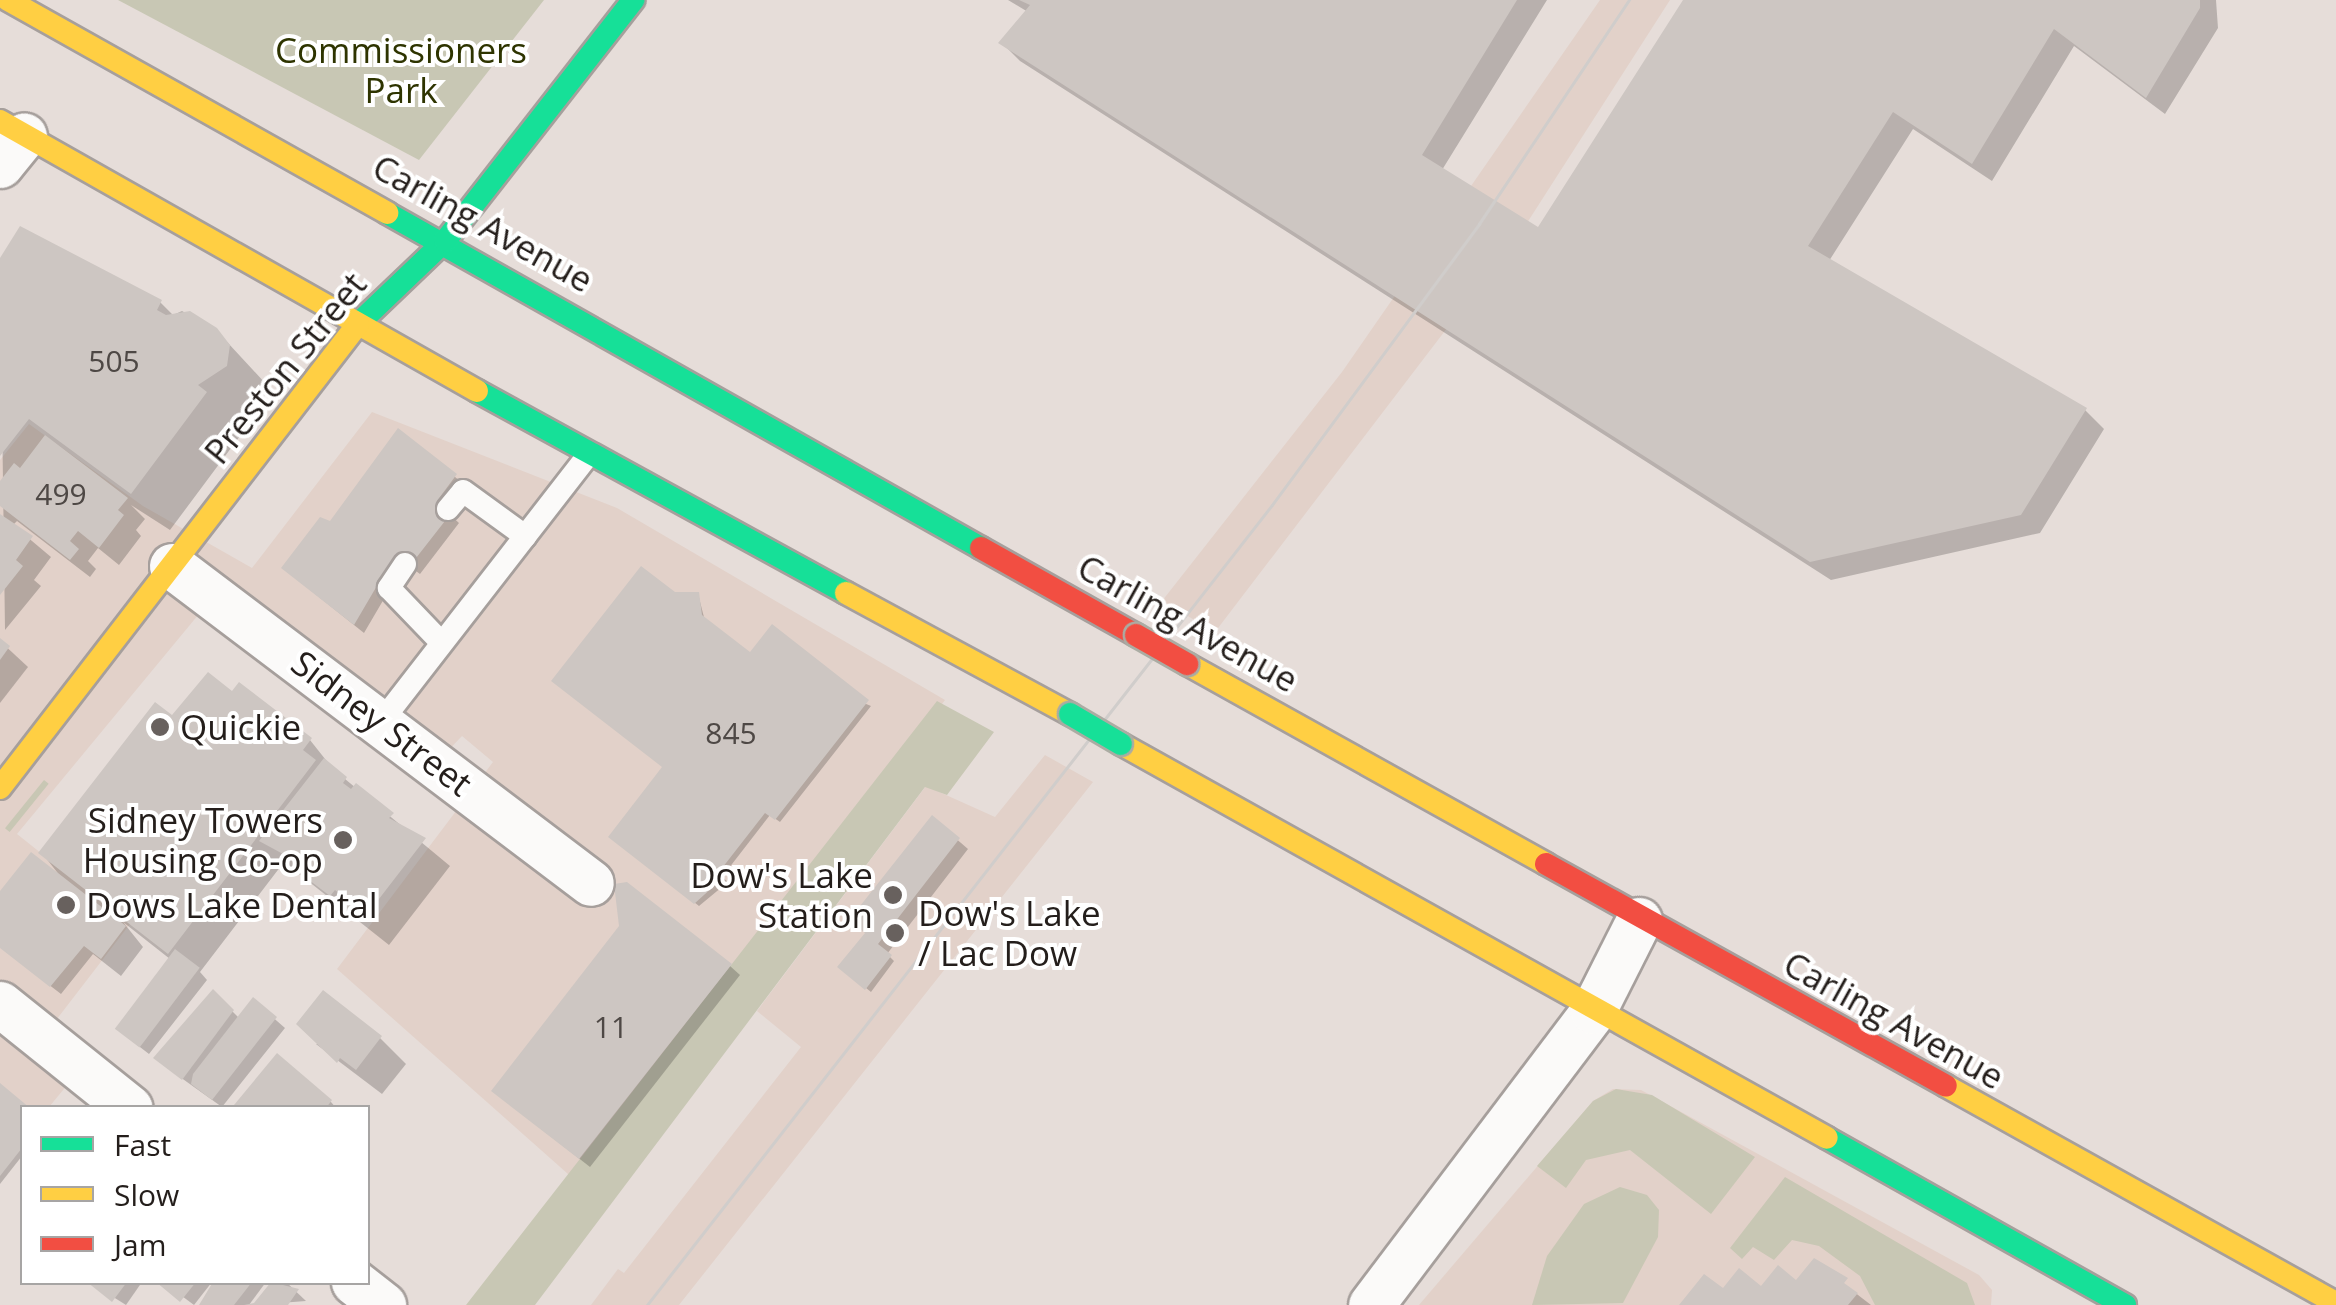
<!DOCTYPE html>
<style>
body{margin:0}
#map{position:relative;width:2336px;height:1305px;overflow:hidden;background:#e6ddd9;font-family:"Open Sans",sans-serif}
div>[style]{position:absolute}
.built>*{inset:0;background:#e2d1c9}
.green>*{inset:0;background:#c8c7b4;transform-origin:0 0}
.shadow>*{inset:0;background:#0003}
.building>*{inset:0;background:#cdc6c2;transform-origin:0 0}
.roads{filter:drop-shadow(2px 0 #a69f9c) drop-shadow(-2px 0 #a69f9c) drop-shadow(0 2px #a69f9c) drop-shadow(0 -2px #a69f9c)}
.lane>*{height:22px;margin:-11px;padding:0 11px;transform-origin:11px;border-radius:11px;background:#fbfaf9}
.street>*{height:45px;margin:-22.5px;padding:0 22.5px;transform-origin:22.5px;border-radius:22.5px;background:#fbfaf9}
.fast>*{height:22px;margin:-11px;padding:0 11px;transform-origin:11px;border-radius:11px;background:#16e098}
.slow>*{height:22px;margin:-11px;padding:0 11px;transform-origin:11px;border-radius:11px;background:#ffcf43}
.jam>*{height:22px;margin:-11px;padding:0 11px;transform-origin:11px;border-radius:11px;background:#f24e42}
.tram>*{height:2.5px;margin:-1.25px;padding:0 1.25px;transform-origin:1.25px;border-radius:1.25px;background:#d0cdcb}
.bridges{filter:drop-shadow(2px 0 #abaca3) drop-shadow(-2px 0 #abaca3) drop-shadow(0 2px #abaca3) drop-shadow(0 -2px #abaca3)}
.fast-bridge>*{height:22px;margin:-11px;padding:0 11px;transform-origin:11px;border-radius:11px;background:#16e098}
.jam-bridge>*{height:22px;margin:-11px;padding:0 11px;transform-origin:11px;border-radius:11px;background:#f24e42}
.dots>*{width:28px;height:28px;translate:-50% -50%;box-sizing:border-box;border:5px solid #fff;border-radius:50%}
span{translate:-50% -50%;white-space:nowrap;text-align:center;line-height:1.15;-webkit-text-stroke:8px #fff;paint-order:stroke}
.number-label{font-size:30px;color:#4e4845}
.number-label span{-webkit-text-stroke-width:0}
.park-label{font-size:35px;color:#2e3400}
.street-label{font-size:35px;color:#241e1b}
.poi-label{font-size:35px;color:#241e1b}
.left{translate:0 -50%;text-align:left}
.right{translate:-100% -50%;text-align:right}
.legend{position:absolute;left:20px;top:1105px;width:350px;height:180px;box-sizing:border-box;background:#fff;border:2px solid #a7a5a4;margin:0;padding:12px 18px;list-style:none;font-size:30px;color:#241e1b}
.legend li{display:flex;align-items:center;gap:20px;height:50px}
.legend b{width:50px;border:2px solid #a7a5a4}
</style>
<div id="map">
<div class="built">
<i style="clip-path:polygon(1600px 0,1670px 0,1525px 226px,1215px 632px,1162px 601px,1342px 372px)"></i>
<i style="clip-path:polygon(372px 412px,617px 508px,945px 700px,577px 1182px,337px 969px,493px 762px,462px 736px,437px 762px,213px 597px,17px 834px,130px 924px,40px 1041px,78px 1072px,49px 1107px,22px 1108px,22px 1140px,0 1168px,0 460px,29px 424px,143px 506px,252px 568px)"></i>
<i style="clip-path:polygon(1045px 755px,1093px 782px,679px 1305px,591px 1305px,618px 1269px,624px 1273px,801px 1047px,757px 1011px,926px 786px,995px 817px)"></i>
<i style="clip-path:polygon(1613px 1089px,1641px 1090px,1979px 1275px,1992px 1290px,1991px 1305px,1419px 1305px,1593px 1101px)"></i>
</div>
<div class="green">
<i style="clip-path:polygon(118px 0,544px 0,419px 160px)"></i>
<i style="clip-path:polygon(937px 701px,994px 732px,947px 795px,925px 787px,535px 1305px,466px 1305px)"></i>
<i style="left:44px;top:780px;width:6px;height:62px;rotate:39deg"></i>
<i style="clip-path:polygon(1616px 1089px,1652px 1095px,1755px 1157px,1711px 1214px,1630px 1150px,1586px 1160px,1566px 1188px,1537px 1166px,1593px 1101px)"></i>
<i style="clip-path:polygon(1785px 1177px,1967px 1283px,1975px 1305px,1875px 1305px,1860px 1276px,1819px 1246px,1792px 1240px,1774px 1260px,1753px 1247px,1742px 1259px,1730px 1248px)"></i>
<i style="clip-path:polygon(1620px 1187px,1647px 1195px,1659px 1210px,1658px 1237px,1623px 1303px,1532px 1305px,1547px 1256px,1584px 1204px)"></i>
</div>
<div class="shadow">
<i style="clip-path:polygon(1008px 0,1547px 0,1442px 170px,1539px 231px,1686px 0,2216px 0,2218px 28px,2165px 114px,2074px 46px,1992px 181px,1913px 129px,1829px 261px,2085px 410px,2104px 429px,2040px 533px,1831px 580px,1020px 61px,1002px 43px,1028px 12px)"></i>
<i style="clip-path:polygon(0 263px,160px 302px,173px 315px,182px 311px,216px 330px,266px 384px,264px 404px,234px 423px,243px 432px,170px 530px,131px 505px,145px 519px,136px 530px,141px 536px,119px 565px,98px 548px,88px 561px,96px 569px,90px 577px,17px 521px,13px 525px,51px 557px,34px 580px,41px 586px,5px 630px)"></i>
<i style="clip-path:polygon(399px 432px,465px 485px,446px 511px,459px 523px,420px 574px,405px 563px,364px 633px,294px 577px)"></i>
<i style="clip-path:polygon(698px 594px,705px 621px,751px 656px,871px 706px,780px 822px,770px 815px,722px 877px,728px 882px,699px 906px,615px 840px,665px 767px,674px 595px)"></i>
<i style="clip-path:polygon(0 641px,28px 667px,0 703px)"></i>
<i style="clip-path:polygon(232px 695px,310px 740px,333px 769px,450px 866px,389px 945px,284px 862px,200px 972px,207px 980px,149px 1054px,127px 1037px,170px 959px,123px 922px,143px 947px,121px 976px,93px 954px,61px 994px,0 947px,0 895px,64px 881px,42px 853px,172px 719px)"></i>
<i style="clip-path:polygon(932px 818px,968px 849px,887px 954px,894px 961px,871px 992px,845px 971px)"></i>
<i style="clip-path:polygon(622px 927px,730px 966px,740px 975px,590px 1167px,504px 1100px)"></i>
<i style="clip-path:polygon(213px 992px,239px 1018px,253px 1000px,285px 1028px,222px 1107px,166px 1067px)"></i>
<i style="clip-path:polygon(380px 1038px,406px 1064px,382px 1094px,316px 1044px)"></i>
<i style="clip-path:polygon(277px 1057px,331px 1102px,336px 1108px,240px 1108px)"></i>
<i style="clip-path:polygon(0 1087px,22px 1108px,22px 1156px,0 1184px)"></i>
<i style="clip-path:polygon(1814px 1261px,1871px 1305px,1682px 1305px,1724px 1292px,1797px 1283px)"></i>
<i style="clip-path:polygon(142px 1282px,126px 1305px,91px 1283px)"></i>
<i style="clip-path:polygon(163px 1282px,212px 1282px,194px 1305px)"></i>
<i style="clip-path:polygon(221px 1282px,266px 1282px,249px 1305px,203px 1305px)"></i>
<i style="clip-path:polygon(276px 1282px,286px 1282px,306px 1301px,254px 1305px)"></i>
</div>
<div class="building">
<i style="clip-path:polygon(1019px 0,1517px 0,1422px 155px,1538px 227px,1683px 0,2200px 0,2200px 8px,2146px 98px,2054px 29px,1972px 164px,1893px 112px,1808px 246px,2087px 408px,2021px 515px,1810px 562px,998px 43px,1030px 5px)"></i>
<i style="clip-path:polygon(20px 226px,162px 300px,157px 310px,166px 315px,190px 311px,217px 328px,230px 345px,227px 366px,198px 385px,207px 392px,131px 494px,29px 419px,0 456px,0 258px)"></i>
<i style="clip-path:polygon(398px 428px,457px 474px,437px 501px,452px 512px,409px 567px,395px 555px,354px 625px,281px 568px,320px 517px,330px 521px)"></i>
<i style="clip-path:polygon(45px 435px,128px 498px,118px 510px,124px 515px,99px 548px,78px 531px,70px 541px,79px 549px,70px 560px,0 506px,0 481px,14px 463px,20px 468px)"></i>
<i style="clip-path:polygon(0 514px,33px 536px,16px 560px,23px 566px,0 595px)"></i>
<i style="clip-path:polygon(641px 566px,675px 592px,699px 592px,702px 615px,750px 652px,772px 624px,869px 700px,775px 820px,765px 813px,719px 872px,725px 876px,694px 904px,608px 837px,662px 767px,551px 681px)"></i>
<i style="clip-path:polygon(0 638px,10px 646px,0 660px)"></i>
<i style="clip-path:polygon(208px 672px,232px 691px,239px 682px,312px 738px,303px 750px,316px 760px,168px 954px,38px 853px,155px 702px,172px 715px)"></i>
<i style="clip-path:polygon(324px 758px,347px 777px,343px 783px,351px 789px,356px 783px,394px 813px,389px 818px,426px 838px,362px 921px,344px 907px,349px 901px,335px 890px,330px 896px,292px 867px,296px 861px,259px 841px)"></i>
<i style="clip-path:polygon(932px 815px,960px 838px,878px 944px,892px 955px,865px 990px,837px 967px,865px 933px,849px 920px)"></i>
<i style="clip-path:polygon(31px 852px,126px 926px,101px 959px,84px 946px,50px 987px,0 948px,0 891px)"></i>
<i style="clip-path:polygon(627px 882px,732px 964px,579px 1159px,491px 1091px,619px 926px,614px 884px)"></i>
<i style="left:175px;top:949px;width:31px;height:100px;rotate:37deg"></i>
<i style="clip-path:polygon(213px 989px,234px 1010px,182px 1080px,153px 1058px)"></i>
<i style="clip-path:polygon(323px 990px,382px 1036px,356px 1070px,340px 1058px,337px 1063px,296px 1024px)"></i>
<i style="clip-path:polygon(253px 997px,277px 1017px,212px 1100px,191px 1084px,193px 1074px)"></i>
<i style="clip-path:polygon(277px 1053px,332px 1100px,326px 1108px,234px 1105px)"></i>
<i style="clip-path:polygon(0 1083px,30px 1108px,22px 1108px,22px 1148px,0 1176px)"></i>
<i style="clip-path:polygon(1814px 1258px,1848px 1278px,1844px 1283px,1858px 1293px,1848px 1305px,1679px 1305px,1704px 1274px,1723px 1288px,1739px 1268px,1761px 1286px,1778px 1265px,1796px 1280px)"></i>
<i style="clip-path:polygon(87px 1282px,127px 1282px,112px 1302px)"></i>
<i style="clip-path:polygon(156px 1282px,196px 1282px,180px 1302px)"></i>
<i style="clip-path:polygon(213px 1282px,252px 1282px,234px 1305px,199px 1305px)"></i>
<i style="clip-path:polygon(271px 1282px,299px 1289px,288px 1305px,244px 1305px,254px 1303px)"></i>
</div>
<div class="roads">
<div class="lane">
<i style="left:448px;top:509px;width:23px;rotate:-50deg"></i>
<i style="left:463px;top:491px;width:77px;rotate:36deg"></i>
<i style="left:405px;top:564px;width:29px;rotate:124deg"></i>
<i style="left:389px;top:588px;width:76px;rotate:46.1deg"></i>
<i style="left:381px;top:722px;width:339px;rotate:-52.2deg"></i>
</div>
<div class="street">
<i style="left:0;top:165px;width:38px;rotate:-51deg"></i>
<i style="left:172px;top:566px;width:525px;rotate:37.11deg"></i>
<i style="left:0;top:1004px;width:166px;rotate:38.7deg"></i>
<i style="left:354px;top:1282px;width:37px;rotate:38deg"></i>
<i style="left:1371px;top:1305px;width:368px;rotate:-52.9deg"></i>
<i style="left:1593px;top:1011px;width:102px;rotate:-63.2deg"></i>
</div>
<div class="fast">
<i style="left:387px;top:213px;width:682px;rotate:29.42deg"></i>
<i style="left:358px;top:324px;width:120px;rotate:-43.7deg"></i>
<i style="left:445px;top:241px;width:306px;rotate:-52deg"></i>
<i style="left:477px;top:391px;width:421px;rotate:28.7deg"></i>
<i style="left:1827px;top:1138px;width:342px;rotate:29.3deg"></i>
</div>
<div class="slow">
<i style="left:8px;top:0;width:435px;rotate:29.3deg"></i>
<i style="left:0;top:121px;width:548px;rotate:29.51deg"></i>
<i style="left:846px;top:593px;width:255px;rotate:28.4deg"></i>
<i style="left:1187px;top:664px;width:411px;rotate:29.1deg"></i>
<i style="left:1121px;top:744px;width:808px;rotate:29.16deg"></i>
<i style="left:0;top:788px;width:586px;rotate:-52.35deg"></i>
<i style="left:1946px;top:1086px;width:446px;rotate:29.1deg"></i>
</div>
<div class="jam">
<i style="left:981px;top:548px;width:178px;rotate:29.3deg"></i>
<i style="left:1546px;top:864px;width:457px;rotate:29deg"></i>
</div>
</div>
<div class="tram">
<i style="left:647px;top:1305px;width:1015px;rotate:-52deg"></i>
<i style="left:1272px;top:505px;width:349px;rotate:-53.6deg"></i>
<i style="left:1479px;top:224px;width:270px;rotate:-56.2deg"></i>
</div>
<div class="bridges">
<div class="fast-bridge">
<i style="left:1070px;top:714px;width:59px;rotate:30.5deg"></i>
</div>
<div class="jam-bridge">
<i style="left:1136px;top:635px;width:59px;rotate:29.6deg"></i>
</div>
</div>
<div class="dots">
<i style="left:160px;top:727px;background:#68615e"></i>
<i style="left:343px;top:840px;background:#68615e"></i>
<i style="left:893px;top:895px;background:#68615e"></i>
<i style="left:66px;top:905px;background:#68615e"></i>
<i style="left:895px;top:933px;background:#68615e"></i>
</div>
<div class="number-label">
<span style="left:114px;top:361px">505</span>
<span style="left:61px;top:494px">499</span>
<span style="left:731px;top:733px">845</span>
<span style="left:611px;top:1027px">11</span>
</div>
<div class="park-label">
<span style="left:401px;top:70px">Commissioners<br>Park</span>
</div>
<div class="street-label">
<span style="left:483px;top:223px;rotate:29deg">Carling Avenue</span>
<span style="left:285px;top:368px;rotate:-51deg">Preston Street</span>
<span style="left:1188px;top:623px;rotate:29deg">Carling Avenue</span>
<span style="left:382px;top:723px;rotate:37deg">Sidney Street</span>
<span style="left:1894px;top:1020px;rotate:29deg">Carling Avenue</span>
</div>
<div class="poi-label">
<span class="left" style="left:180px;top:727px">Quickie</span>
<span class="right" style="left:323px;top:840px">Sidney Towers<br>Housing Co-op</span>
<span class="right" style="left:873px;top:895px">Dow's Lake<br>Station</span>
<span class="left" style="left:86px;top:905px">Dows Lake Dental</span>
<span class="left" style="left:918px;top:933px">Dow's Lake<br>/ Lac Dow</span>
</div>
<ul class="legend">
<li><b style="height:12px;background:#16e098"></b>Fast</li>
<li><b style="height:12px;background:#ffcf43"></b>Slow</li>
<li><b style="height:12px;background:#f24e42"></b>Jam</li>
</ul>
</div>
